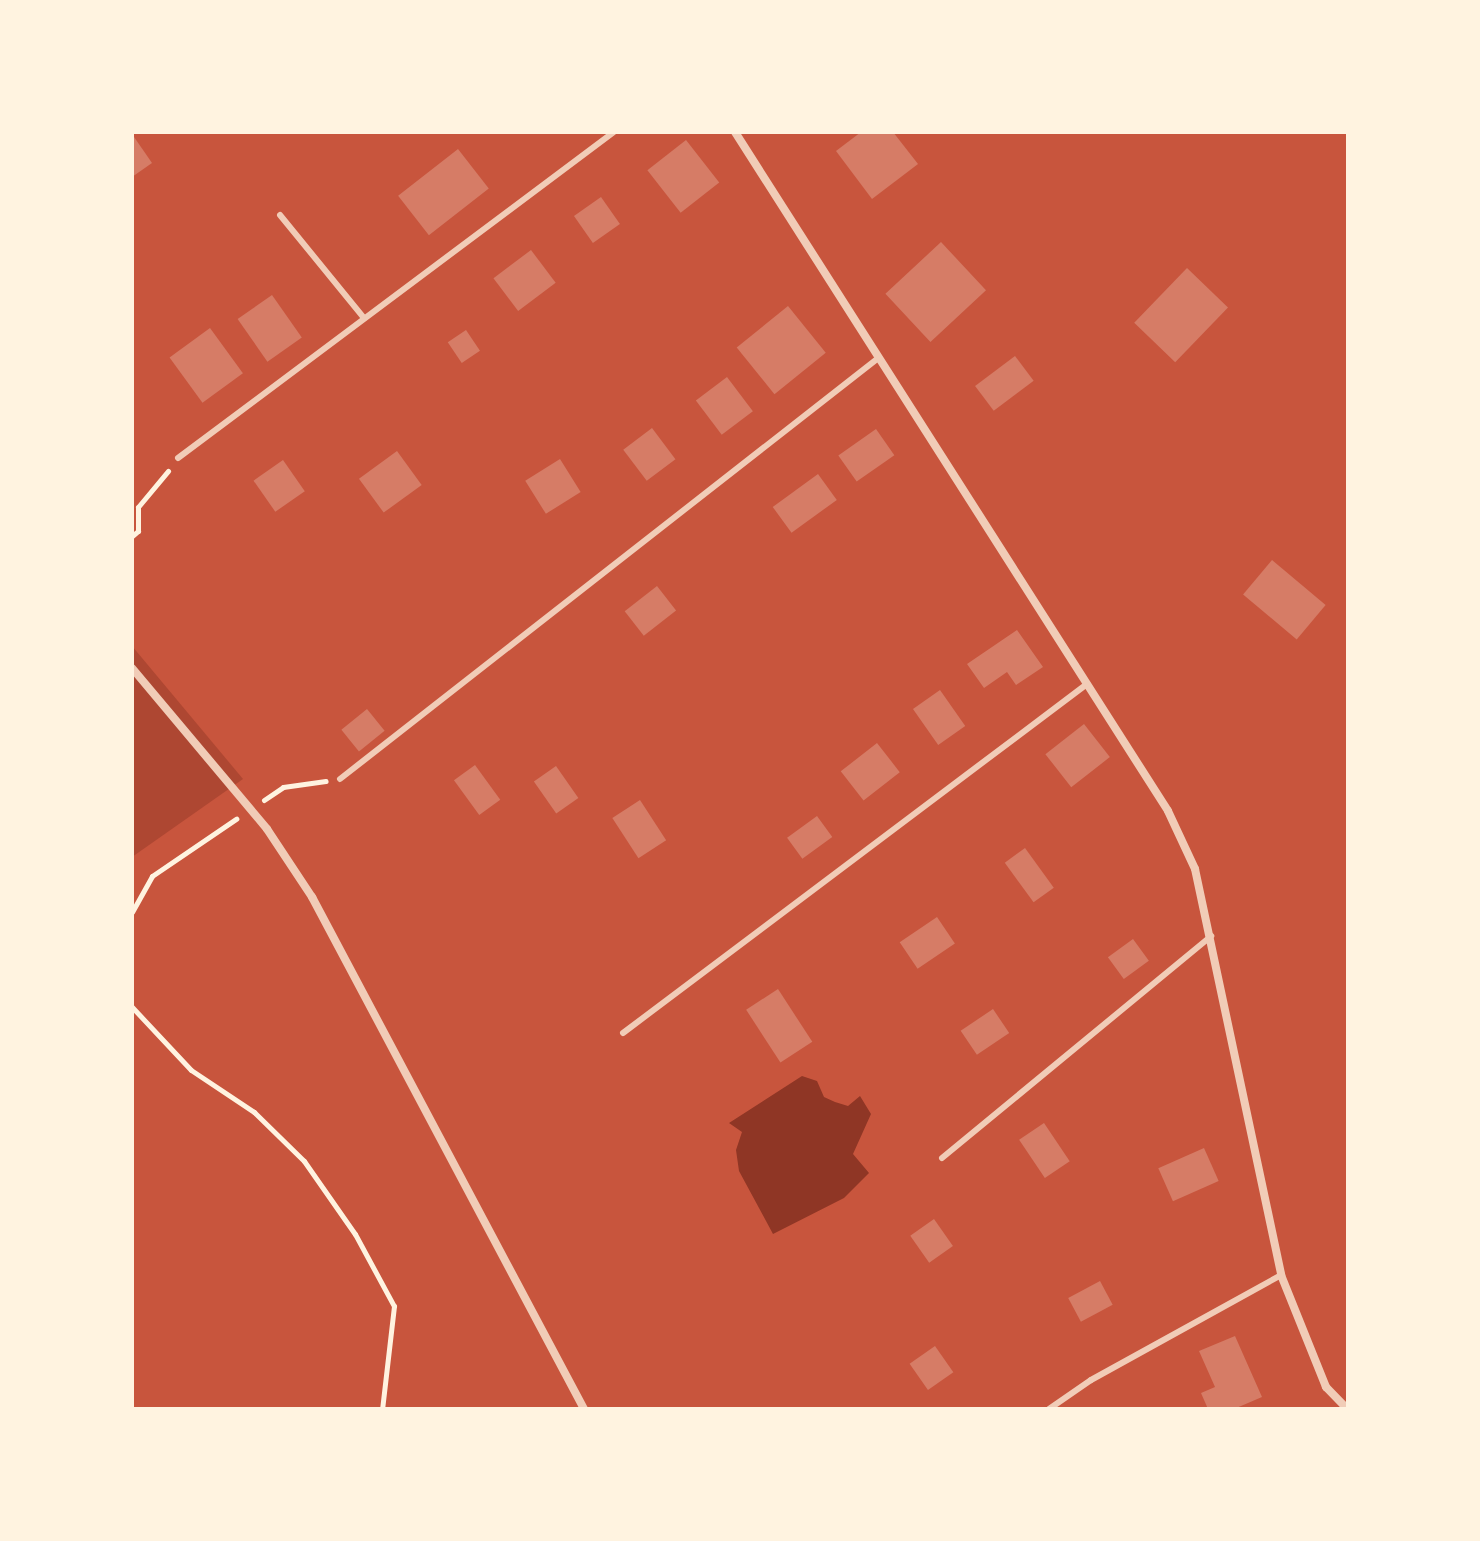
<!DOCTYPE html>
<style>
body{margin:0}
#map{position:relative;width:1480px;height:1541px;overflow:hidden;background:#c8553d;font-family:"Source Sans 3",sans-serif}
div>[style]{position:absolute}
.green>*{inset:0;background:#ae4732}
.water>*{inset:0;background:#8f3625}
.building>*{inset:0;background:#d67c66;transform-origin:0 0}
.path>*{height:5px;margin:-2.5px;padding:0 2.5px;transform-origin:2.5px;border-radius:2.5px;background:#fff3e0}
.service>*{height:6px;margin:-3px;padding:0 3px;transform-origin:3px;border-radius:3px;background:#f1ccb7}
.minor>*{height:8px;margin:-4px;padding:0 4px;transform-origin:4px;border-radius:4px;background:#f1ccb7}
span{translate:-50% -50%;white-space:nowrap;text-align:center;line-height:1.15;-webkit-text-stroke:8px #fff3e0;paint-order:stroke}
.frame{position:absolute;inset:0;border:134px solid #fff3e0;pointer-events:none}
</style>
<div id="map">
<div class="green">
<i style="clip-path:polygon(132px 646px,243px 779px,132px 857px)"></i>
</div>
<div class="water">
<i style="clip-path:polygon(802px 1076px,817px 1081px,824px 1097px,835px 1102px,848px 1106px,860px 1096px,871px 1114px,853px 1154px,869px 1173px,844px 1198px,773px 1234px,739px 1171px,736px 1150px,742px 1132px,729px 1123px)"></i>
</div>
<div class="building">
<i style="clip-path:polygon(861px 132px,893px 132px,918px 164px,872px 199px,836px 151px)"></i>
<i style="clip-path:polygon(132px 134px,152px 163px,132px 177px)"></i>
<i style="left:686px;top:140px;width:54px;height:49px;rotate:52deg"></i>
<i style="left:458px;top:149px;width:50px;height:76px;rotate:52deg"></i>
<i style="left:601px;top:197px;width:33px;height:33px;rotate:55deg"></i>
<i style="left:941px;top:242px;width:66px;height:76px;rotate:47deg"></i>
<i style="left:531px;top:250px;width:41px;height:47px;rotate:53deg"></i>
<i style="left:1187px;top:268px;width:57px;height:76px;rotate:44deg"></i>
<i style="left:272px;top:295px;width:52px;height:42px;rotate:55deg"></i>
<i style="left:788px;top:306px;width:60px;height:66px;rotate:51deg"></i>
<i style="left:210px;top:328px;width:56px;height:50px;rotate:54deg"></i>
<i style="left:466px;top:330px;width:25px;height:22px;rotate:56deg"></i>
<i style="left:1015px;top:356px;width:31px;height:50px;rotate:53deg"></i>
<i style="left:727px;top:377px;width:43px;height:39px;rotate:53deg"></i>
<i style="left:652px;top:428px;width:39px;height:36px;rotate:53deg"></i>
<i style="left:876px;top:429px;width:32px;height:46px;rotate:55deg"></i>
<i style="left:397px;top:451px;width:42px;height:47px;rotate:54deg"></i>
<i style="left:560px;top:459px;width:39px;height:41px;rotate:58deg"></i>
<i style="left:283px;top:460px;width:38px;height:36px;rotate:55deg"></i>
<i style="left:818px;top:474px;width:32px;height:56px;rotate:54deg"></i>
<i style="left:1272px;top:560px;width:70px;height:45px;rotate:40deg"></i>
<i style="left:657px;top:586px;width:31px;height:41px;rotate:52deg"></i>
<i style="clip-path:polygon(1017px 630px,1043px 667px,1016px 685px,1007px 672px,984px 688px,967px 664px)"></i>
<i style="left:940px;top:690px;width:44px;height:33px;rotate:55deg"></i>
<i style="left:367px;top:709px;width:28px;height:33px;rotate:51deg"></i>
<i style="left:1084px;top:724px;width:42px;height:49px;rotate:52deg"></i>
<i style="left:877px;top:743px;width:37px;height:46px;rotate:52deg"></i>
<i style="left:475px;top:765px;width:43px;height:26px;rotate:54deg"></i>
<i style="left:556px;top:766px;width:39px;height:27px;rotate:55deg"></i>
<i style="left:640px;top:800px;width:48px;height:33px;rotate:57deg"></i>
<i style="left:817px;top:816px;width:26px;height:37px;rotate:54deg"></i>
<i style="left:1025px;top:848px;width:49px;height:25px;rotate:54deg"></i>
<i style="left:937px;top:917px;width:32px;height:45px;rotate:56deg"></i>
<i style="left:1133px;top:939px;width:27px;height:31px;rotate:54deg"></i>
<i style="left:778px;top:989px;width:63px;height:38px;rotate:57deg"></i>
<i style="left:993px;top:1009px;width:29px;height:39px;rotate:56deg"></i>
<i style="left:1044px;top:1123px;width:46px;height:30px;rotate:56deg"></i>
<i style="left:1204px;top:1148px;width:36px;height:50px;rotate:66deg"></i>
<i style="left:934px;top:1219px;width:33px;height:29px;rotate:55deg"></i>
<i style="left:1100px;top:1281px;width:27px;height:36px;rotate:62deg"></i>
<i style="clip-path:polygon(1235px 1336px,1262px 1397px,1234px 1409px,1208px 1409px,1201px 1393px,1215px 1387px,1199px 1351px)"></i>
<i style="left:935px;top:1346px;width:32px;height:31px;rotate:55deg"></i>
</div>
<div class="path">
<i style="left:132px;top:536px;width:8px;rotate:-40deg"></i>
<i style="left:138px;top:531px;width:24px;rotate:-90deg"></i>
<i style="left:138px;top:507px;width:47px;rotate:-50.2deg"></i>
<i style="left:264px;top:800px;width:23px;rotate:-34deg"></i>
<i style="left:283px;top:787px;width:43px;rotate:-7.9deg"></i>
<i style="left:132px;top:912px;width:41px;rotate:-60.9deg"></i>
<i style="left:152px;top:876px;width:102px;rotate:-34.2deg"></i>
<i style="left:132px;top:1007px;width:86px;rotate:46.9deg"></i>
<i style="left:191px;top:1070px;width:76px;rotate:33.7deg"></i>
<i style="left:254px;top:1112px;width:70px;rotate:44.4deg"></i>
<i style="left:304px;top:1161px;width:89px;rotate:55.1deg"></i>
<i style="left:355px;top:1234px;width:82px;rotate:61.6deg"></i>
<i style="left:394px;top:1306px;width:104px;rotate:96.6deg"></i>
</div>
<div class="service">
<i style="left:280px;top:215px;width:133px;rotate:50.8deg"></i>
<i style="left:178px;top:458px;width:544px;rotate:-36.79deg"></i>
<i style="left:340px;top:779px;width:682px;rotate:-38.03deg"></i>
<i style="left:623px;top:1033px;width:581px;rotate:-36.95deg"></i>
<i style="left:942px;top:1158px;width:349px;rotate:-39.5deg"></i>
<i style="left:1049px;top:1409px;width:51px;rotate:-34.6deg"></i>
<i style="left:1091px;top:1380px;width:217px;rotate:-28.9deg"></i>
</div>
<div class="minor">
<i style="left:735px;top:132px;width:805px;rotate:57.47deg"></i>
<i style="left:1168px;top:811px;width:64px;rotate:65deg"></i>
<i style="left:1195px;top:869px;width:415px;rotate:78deg"></i>
<i style="left:1281px;top:1275px;width:121px;rotate:68.1deg"></i>
<i style="left:1326px;top:1387px;width:30px;rotate:46deg"></i>
<i style="left:132px;top:668px;width:210px;rotate:50deg"></i>
<i style="left:267px;top:829px;width:82px;rotate:56.5deg"></i>
<i style="left:312px;top:897px;width:580px;rotate:62.02deg"></i>
</div>
<div class="frame"></div>
</div>
